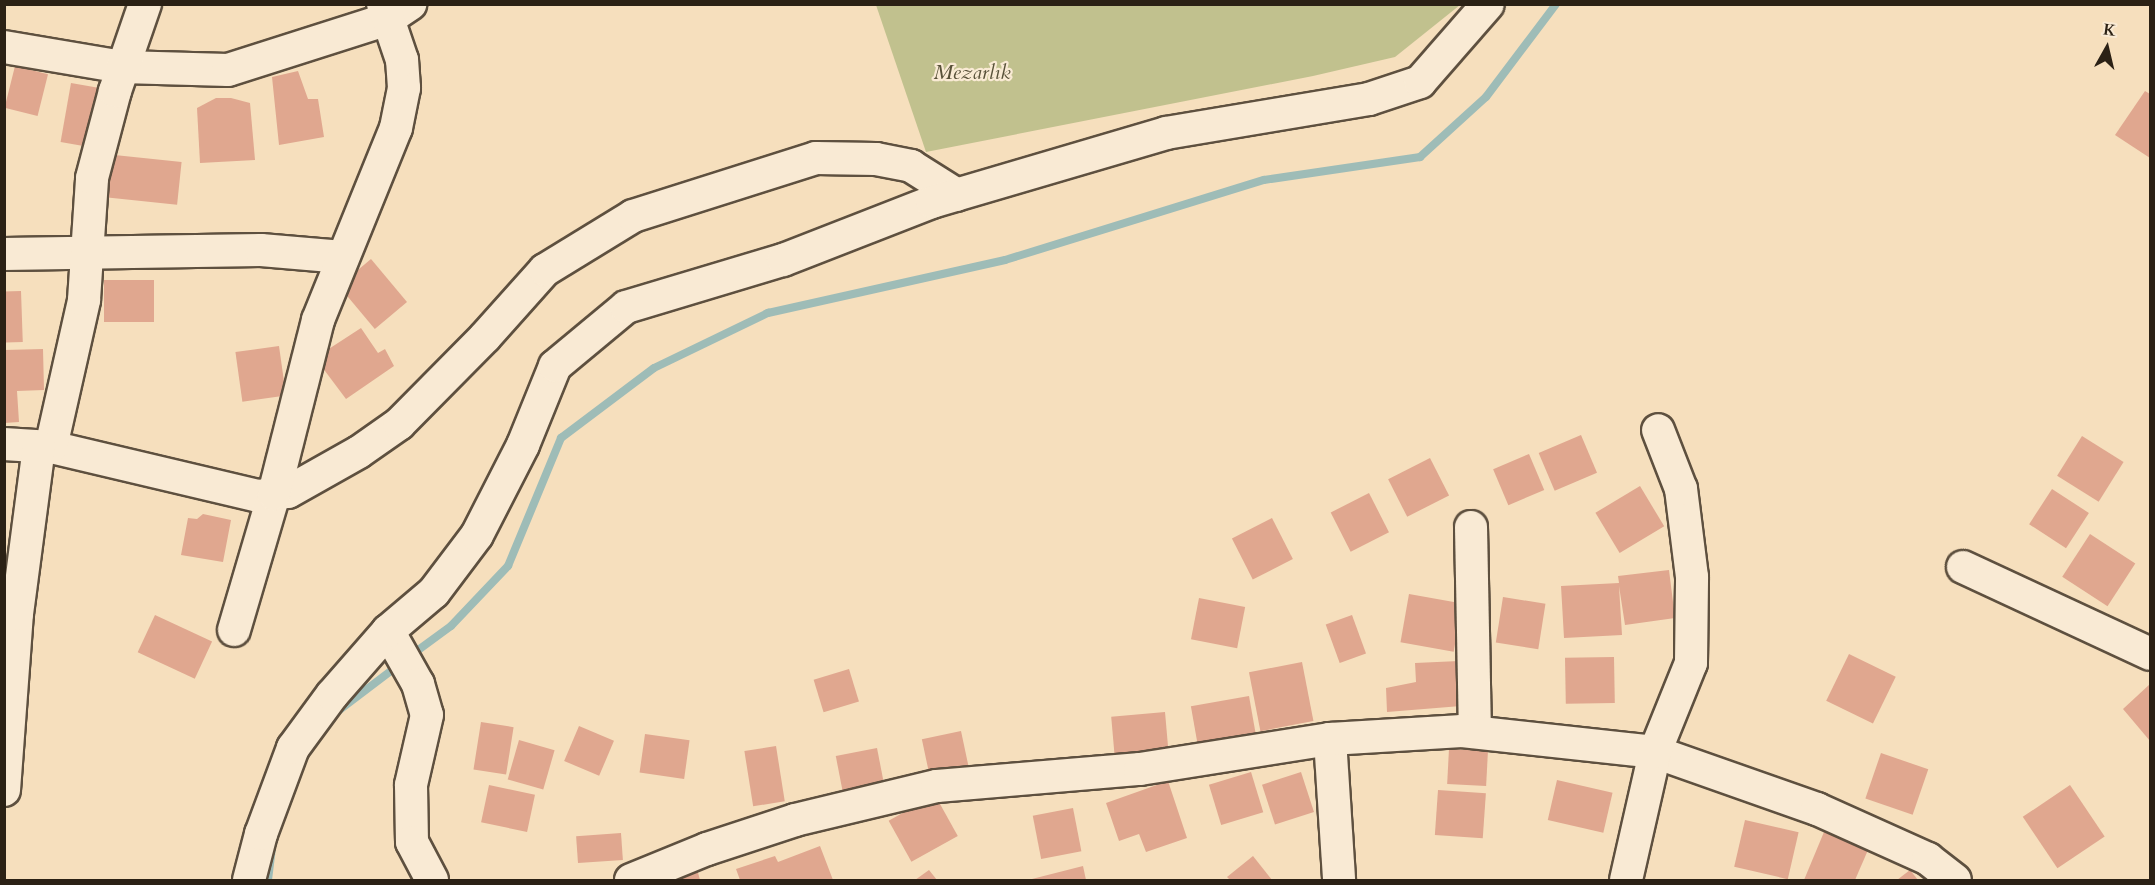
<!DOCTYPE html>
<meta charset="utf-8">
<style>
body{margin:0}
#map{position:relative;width:2155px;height:885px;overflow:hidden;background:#f6dfbd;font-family:Cardo,serif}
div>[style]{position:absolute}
.green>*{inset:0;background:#c1c18e}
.stream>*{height:8px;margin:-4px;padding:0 4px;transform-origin:4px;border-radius:4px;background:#9ebcb7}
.building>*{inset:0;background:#e0a78f;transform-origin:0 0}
.roads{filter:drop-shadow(2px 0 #5e503f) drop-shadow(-2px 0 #5e503f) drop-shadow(0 2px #5e503f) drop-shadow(0 -2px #5e503f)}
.minor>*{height:32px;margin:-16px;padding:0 16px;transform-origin:16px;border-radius:16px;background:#f9ead4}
span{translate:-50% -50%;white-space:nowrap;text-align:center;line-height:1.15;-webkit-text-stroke:4.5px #f9ead4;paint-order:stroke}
.park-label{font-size:21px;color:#585139;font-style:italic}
.frame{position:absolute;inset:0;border:6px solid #2b2115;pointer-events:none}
.north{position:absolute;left:2077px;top:18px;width:60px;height:60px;-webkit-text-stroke:4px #f9ead4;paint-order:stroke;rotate:8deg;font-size:16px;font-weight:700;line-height:24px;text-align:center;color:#2b2115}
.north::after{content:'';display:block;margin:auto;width:21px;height:27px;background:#2b2115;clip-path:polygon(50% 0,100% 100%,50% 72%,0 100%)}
</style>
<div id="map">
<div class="green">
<i style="clip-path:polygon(876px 5px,876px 4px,1460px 5px,1395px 57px,1313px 76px,926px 152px)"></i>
</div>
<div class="stream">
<i style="left:410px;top:656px;width:51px;rotate:-36.2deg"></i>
<i style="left:451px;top:626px;width:83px;rotate:-46.5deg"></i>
<i style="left:508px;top:566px;width:139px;rotate:-67.5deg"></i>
<i style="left:561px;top:438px;width:116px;rotate:-37deg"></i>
<i style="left:654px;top:368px;width:127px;rotate:-25.8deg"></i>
<i style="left:768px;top:313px;width:243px;rotate:-12.6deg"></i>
<i style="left:1005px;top:260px;width:271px;rotate:-17.2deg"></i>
<i style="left:1264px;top:180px;width:158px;rotate:-8.4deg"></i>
<i style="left:1420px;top:157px;width:89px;rotate:-42.3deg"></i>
<i style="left:1486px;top:97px;width:116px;rotate:-53deg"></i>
<i style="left:334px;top:714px;width:83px;rotate:-37.1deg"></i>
<i style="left:268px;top:880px;width:31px;rotate:-83deg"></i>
</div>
<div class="building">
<i style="left:15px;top:66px;width:34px;height:43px;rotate:14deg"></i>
<i style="clip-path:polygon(298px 71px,308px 99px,318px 99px,324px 137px,279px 145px,272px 77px)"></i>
<i style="left:71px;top:83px;width:29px;height:60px;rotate:10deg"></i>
<i style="clip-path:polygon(2145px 91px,2150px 94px,2150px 158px,2115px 135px)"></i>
<i style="clip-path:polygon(216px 98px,231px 98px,250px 103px,255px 160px,200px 163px,197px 108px)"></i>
<i style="left:105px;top:154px;width:77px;height:43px;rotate:6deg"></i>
<i style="left:371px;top:259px;width:56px;height:42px;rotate:50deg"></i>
<i style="left:104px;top:280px;width:50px;height:42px"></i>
<i style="left:21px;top:291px;width:51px;height:17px;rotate:88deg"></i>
<i style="clip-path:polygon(361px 328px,378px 353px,385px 349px,394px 366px,346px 399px,319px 363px,321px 354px)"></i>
<i style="left:279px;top:346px;width:50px;height:44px;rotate:82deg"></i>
<i style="clip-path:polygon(43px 349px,44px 390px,17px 391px,19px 422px,4px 423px,4px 350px)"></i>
<i style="left:1581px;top:435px;width:41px;height:46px;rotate:67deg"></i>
<i style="left:2082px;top:436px;width:49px;height:47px;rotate:32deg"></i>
<i style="left:1529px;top:454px;width:39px;height:39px;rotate:67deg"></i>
<i style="left:1430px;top:458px;width:42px;height:47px;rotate:63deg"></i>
<i style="left:1640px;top:486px;width:47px;height:52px;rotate:59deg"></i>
<i style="left:2052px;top:489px;width:44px;height:42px;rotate:33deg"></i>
<i style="left:1369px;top:493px;width:44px;height:43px;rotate:63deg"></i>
<i style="clip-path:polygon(203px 514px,231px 520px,223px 562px,181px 555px,188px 518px,197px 519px)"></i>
<i style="left:1272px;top:518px;width:46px;height:45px;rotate:63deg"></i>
<i style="left:2090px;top:534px;width:54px;height:51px;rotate:33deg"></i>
<i style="clip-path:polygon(1669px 570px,1675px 618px,1625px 625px,1619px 586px,1622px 635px,1564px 638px,1561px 586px,1619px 583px,1618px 576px)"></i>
<i style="left:1409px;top:594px;width:54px;height:49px;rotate:10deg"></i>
<i style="left:1503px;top:597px;width:43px;height:46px;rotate:9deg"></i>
<i style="left:1199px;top:598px;width:47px;height:42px;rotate:11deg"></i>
<i style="left:155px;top:615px;width:63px;height:41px;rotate:25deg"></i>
<i style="left:1352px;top:615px;width:41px;height:28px;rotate:70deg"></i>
<i style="left:1849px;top:654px;width:52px;height:52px;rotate:26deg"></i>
<i style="left:1614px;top:657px;width:46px;height:49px;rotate:89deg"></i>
<i style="clip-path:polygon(1459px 661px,1461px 706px,1387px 712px,1386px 688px,1416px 682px,1415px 663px)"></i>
<i style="left:1302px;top:662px;width:60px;height:54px;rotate:79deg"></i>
<i style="left:849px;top:669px;width:34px;height:37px;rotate:73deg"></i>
<i style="clip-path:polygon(2150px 684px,2150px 741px,2123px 709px)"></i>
<i style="left:1249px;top:696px;width:42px;height:59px;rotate:80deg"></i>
<i style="left:1165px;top:712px;width:42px;height:54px;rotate:85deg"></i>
<i style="left:481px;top:722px;width:33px;height:48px;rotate:9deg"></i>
<i style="left:579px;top:726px;width:38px;height:38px;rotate:23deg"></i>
<i style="left:961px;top:731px;width:35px;height:40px;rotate:78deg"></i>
<i style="left:645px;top:734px;width:45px;height:39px;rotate:8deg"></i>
<i style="left:519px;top:740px;width:37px;height:41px;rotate:16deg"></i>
<i style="left:776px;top:746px;width:56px;height:32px;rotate:81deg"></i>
<i style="left:877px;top:748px;width:37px;height:42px;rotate:79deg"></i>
<i style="left:1449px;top:749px;width:39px;height:35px;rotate:3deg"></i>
<i style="left:1881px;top:753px;width:50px;height:48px;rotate:19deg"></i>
<i style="left:1251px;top:772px;width:42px;height:44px;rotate:73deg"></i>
<i style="left:1301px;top:772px;width:42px;height:41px;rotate:72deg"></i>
<i style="left:1557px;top:780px;width:57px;height:41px;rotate:13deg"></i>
<i style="clip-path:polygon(1168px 781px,1187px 838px,1146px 852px,1139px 834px,1119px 841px,1106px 803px)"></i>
<i style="left:489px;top:785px;width:47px;height:38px;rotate:12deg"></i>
<i style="left:2070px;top:785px;width:62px;height:57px;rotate:56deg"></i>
<i style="left:1438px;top:790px;width:48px;height:45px;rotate:4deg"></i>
<i style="left:935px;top:795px;width:47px;height:53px;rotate:61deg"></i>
<i style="left:1073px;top:808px;width:44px;height:41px;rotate:79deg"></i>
<i style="left:1745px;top:820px;width:55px;height:48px;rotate:13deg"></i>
<i style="clip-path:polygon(1824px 832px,1868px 850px,1855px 880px,1804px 880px)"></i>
<i style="left:621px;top:833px;width:27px;height:45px;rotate:86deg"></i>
<i style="clip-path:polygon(820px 846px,833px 880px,740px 880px,736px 869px,775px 856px,778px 862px)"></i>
<i style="clip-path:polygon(1253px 856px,1272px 880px,1230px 880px,1227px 877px)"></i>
<i style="clip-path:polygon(1083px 866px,1086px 880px,1028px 880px)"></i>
<i style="clip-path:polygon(697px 869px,700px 880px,660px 880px)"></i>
<i style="clip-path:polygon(929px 870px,937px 880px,915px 880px)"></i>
<i style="clip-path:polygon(1910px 870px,1918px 880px,1897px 880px)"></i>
</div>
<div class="roads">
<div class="minor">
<i style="left:4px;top:47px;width:120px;rotate:9.6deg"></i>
<i style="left:122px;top:67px;width:106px;rotate:1.6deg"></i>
<i style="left:228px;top:70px;width:168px;rotate:-17.7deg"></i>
<i style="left:388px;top:19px;width:27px;rotate:-34deg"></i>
<i style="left:4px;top:254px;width:257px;rotate:-0.9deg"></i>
<i style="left:261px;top:250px;width:82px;rotate:4.9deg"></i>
<i style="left:4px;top:444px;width:47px;rotate:3.7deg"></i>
<i style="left:51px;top:447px;width:213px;rotate:13.3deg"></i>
<i style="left:258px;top:496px;width:30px;rotate:-8deg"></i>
<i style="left:288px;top:492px;width:81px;rotate:-29.4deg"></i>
<i style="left:359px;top:452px;width:49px;rotate:-35deg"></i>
<i style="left:399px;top:424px;width:122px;rotate:-45.3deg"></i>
<i style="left:485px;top:337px;width:90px;rotate:-48.2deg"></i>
<i style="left:545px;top:270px;width:103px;rotate:-31.5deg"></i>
<i style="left:633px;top:216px;width:192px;rotate:-17.6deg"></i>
<i style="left:816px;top:158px;width:60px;rotate:1deg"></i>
<i style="left:876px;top:159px;width:36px;rotate:11deg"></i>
<i style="left:911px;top:166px;width:54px;rotate:32.2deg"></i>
<i style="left:51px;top:447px;width:151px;rotate:-77.3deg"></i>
<i style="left:84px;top:300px;width:122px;rotate:-86.2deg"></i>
<i style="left:92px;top:178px;width:90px;rotate:-75.2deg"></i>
<i style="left:115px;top:91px;width:92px;rotate:-71deg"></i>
<i style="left:1471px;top:527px;width:205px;rotate:88.9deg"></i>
<i style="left:1963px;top:567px;width:206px;rotate:24.9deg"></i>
<i style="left:234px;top:630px;width:142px;rotate:-73.6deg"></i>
<i style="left:274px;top:494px;width:179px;rotate:-75.8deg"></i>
<i style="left:318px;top:320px;width:207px;rotate:-67.9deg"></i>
<i style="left:396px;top:128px;width:41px;rotate:-78.7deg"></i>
<i style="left:404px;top:88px;width:28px;rotate:-94deg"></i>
<i style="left:402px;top:60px;width:59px;rotate:-108.7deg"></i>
<i style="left:388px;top:631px;width:61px;rotate:60.5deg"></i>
<i style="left:418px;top:684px;width:32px;rotate:74deg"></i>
<i style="left:427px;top:715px;width:72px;rotate:102.9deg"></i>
<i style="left:411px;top:785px;width:57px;rotate:89deg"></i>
<i style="left:412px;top:842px;width:43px;rotate:62.2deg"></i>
<i style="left:1330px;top:739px;width:141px;rotate:86.3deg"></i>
<i style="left:4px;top:790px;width:176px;rotate:-85.8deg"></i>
<i style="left:17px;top:614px;width:168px;rotate:-82.5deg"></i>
<i style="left:249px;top:880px;width:48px;rotate:-75.4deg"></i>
<i style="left:261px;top:834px;width:92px;rotate:-69.6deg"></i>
<i style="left:293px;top:748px;width:66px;rotate:-53.7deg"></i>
<i style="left:332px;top:695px;width:85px;rotate:-48.8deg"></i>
<i style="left:388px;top:631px;width:60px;rotate:-40.3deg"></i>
<i style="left:434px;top:592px;width:71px;rotate:-53deg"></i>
<i style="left:477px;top:535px;width:101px;rotate:-62.9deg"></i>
<i style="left:523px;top:445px;width:85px;rotate:-67.9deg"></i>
<i style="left:555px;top:366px;width:92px;rotate:-39.7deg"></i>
<i style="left:626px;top:307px;width:164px;rotate:-16.7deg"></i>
<i style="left:783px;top:260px;width:160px;rotate:-21.3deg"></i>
<i style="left:932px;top:202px;width:244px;rotate:-16.4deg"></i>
<i style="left:1166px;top:133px;width:206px;rotate:-9.5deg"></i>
<i style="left:1369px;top:99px;width:54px;rotate:-18.4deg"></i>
<i style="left:1420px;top:82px;width:103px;rotate:-48.9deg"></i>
<i style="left:631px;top:880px;width:82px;rotate:-22.2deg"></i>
<i style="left:707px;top:849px;width:93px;rotate:-18.2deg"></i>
<i style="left:795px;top:820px;width:146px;rotate:-13.5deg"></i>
<i style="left:937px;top:786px;width:204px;rotate:-4.8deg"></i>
<i style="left:1140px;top:769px;width:192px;rotate:-9deg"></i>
<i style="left:1330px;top:739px;width:132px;rotate:-3.5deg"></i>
<i style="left:1462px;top:731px;width:194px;rotate:6.2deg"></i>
<i style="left:1655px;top:752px;width:172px;rotate:19.4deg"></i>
<i style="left:1817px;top:809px;width:122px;rotate:24.2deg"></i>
<i style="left:1928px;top:859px;width:34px;rotate:38deg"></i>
<i style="left:1626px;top:880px;width:131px;rotate:-77.2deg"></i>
<i style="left:1655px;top:752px;width:96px;rotate:-68deg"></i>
<i style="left:1691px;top:663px;width:86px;rotate:-89.3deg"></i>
<i style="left:1692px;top:577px;width:89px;rotate:-97.1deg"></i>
<i style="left:1681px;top:489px;width:63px;rotate:-111.3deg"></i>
</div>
</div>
<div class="park-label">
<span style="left:972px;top:73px">Mezarlık</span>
</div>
<div class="frame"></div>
<div class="north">K</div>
</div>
